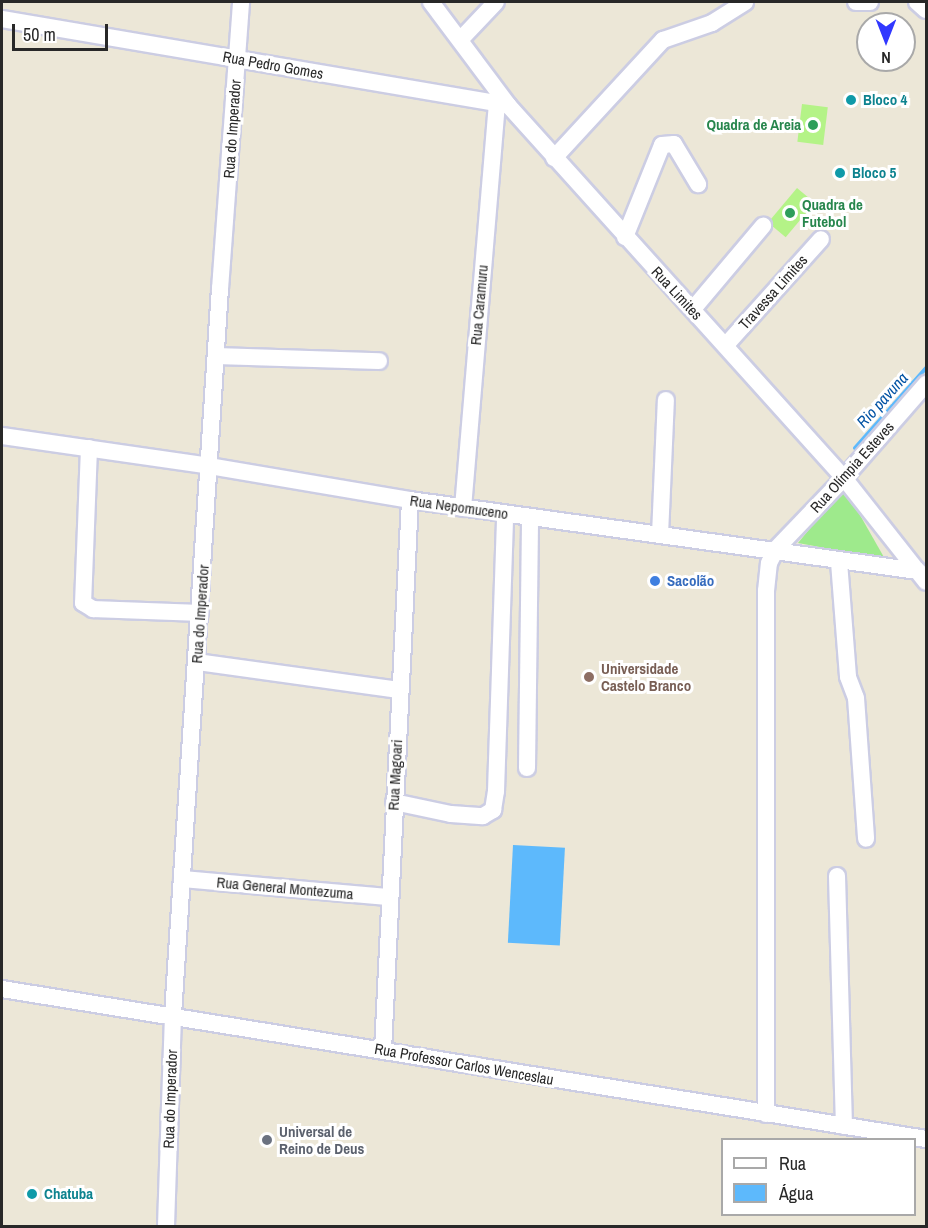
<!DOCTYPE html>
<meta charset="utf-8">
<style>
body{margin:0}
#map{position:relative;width:928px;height:1228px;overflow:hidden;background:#ece7d7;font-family:"Archivo Narrow",sans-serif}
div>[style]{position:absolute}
.green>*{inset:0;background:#9eea8c}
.pitch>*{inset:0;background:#b4f387;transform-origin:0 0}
.water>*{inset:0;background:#5db9fc;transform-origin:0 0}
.stream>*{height:4px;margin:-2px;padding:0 2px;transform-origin:2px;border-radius:2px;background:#5db9fc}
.roads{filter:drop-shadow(2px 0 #cccde3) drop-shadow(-2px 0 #cccde3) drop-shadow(0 2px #cccde3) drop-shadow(0 -2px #cccde3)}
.minor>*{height:16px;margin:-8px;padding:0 8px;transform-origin:8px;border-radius:8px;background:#fff}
.dots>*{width:16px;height:16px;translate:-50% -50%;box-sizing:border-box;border:3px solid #fff;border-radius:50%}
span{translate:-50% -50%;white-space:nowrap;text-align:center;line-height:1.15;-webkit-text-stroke:6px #fff;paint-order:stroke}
.street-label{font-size:15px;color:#282828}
.culture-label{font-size:15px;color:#0d838f;font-weight:700}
.left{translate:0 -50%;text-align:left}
.leisure-label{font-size:15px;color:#27864d;font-weight:700}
.right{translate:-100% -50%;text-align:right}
.shop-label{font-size:15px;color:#366cbe;font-weight:700}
.education-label{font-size:15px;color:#785e54;font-weight:700}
.worship-label{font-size:15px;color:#5b616d;font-weight:700}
.water-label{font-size:16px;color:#0052a3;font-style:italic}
.frame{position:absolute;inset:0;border:3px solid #282828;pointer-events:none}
.legend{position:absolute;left:721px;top:1138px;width:195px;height:78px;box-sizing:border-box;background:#fff;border:2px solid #a9a9a9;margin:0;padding:8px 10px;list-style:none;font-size:18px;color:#282828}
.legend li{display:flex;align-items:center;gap:12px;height:30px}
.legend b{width:30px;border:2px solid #a9a9a9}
.north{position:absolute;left:856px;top:12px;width:60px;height:60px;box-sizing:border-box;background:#fff;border:2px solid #a9a9a9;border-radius:50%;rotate:180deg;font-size:16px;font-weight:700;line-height:24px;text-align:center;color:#282828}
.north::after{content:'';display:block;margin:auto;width:21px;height:27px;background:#3138ff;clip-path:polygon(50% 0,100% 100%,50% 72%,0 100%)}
.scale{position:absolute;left:12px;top:24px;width:96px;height:27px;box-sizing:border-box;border:3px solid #282828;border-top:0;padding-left:8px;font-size:18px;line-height:21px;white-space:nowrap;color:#282828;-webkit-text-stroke:4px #fff;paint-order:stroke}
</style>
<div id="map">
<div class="green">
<i style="clip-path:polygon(844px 487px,885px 559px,798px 543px)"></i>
</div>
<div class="pitch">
<i style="left:802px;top:104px;width:26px;height:38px;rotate:7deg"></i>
<i style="left:797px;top:188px;width:23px;height:45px;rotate:40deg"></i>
</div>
<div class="water">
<i style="left:513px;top:845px;width:52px;height:98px;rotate:3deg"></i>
</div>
<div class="stream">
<i style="left:855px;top:448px;width:107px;rotate:-48.4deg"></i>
</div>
<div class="roads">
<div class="minor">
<i style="left:431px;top:2px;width:129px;rotate:53.2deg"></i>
<i style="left:508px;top:105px;width:502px;rotate:47.99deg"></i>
<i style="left:844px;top:478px;width:132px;rotate:51.7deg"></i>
<i style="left:856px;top:2px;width:14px"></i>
<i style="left:917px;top:2px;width:12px;rotate:42deg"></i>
<i style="left:2px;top:19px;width:513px;rotate:9.65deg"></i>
<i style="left:460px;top:40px;width:52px;rotate:-46.5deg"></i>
<i style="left:554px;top:158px;width:161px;rotate:-47.3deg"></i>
<i style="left:663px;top:40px;width:52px;rotate:-19.1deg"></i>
<i style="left:712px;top:23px;width:39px;rotate:-32deg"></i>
<i style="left:625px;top:237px;width:99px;rotate:-68.1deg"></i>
<i style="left:662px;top:145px;width:12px;rotate:-5deg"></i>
<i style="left:674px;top:144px;width:47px;rotate:59deg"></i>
<i style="left:693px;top:309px;width:109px;rotate:-49.9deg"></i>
<i style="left:726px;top:345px;width:142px;rotate:-48.1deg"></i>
<i style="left:216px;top:356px;width:163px;rotate:1.8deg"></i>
<i style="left:2px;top:436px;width:209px;rotate:8.2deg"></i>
<i style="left:209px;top:466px;width:204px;rotate:9.6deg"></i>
<i style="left:410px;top:500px;width:513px;rotate:7.96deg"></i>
<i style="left:89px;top:448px;width:155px;rotate:92.2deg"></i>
<i style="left:83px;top:603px;width:12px;rotate:31deg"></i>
<i style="left:93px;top:609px;width:107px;rotate:2.1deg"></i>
<i style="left:463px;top:508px;width:406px;rotate:-85.2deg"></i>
<i style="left:660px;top:535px;width:135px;rotate:-87.5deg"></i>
<i style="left:839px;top:562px;width:115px;rotate:85.5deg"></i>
<i style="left:848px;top:677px;width:22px;rotate:69deg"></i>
<i style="left:856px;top:698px;width:141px;rotate:85.9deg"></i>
<i style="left:197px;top:662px;width:205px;rotate:7.9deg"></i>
<i style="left:527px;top:768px;width:251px;rotate:-89.3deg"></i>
<i style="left:394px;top:802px;width:58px;rotate:11.9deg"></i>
<i style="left:451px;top:814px;width:32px;rotate:4deg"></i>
<i style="left:483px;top:816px;width:12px;rotate:-31deg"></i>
<i style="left:493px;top:810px;width:19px;rotate:-81deg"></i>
<i style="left:496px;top:791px;width:277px;rotate:-88.1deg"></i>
<i style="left:837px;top:876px;width:250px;rotate:88.4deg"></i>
<i style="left:182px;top:879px;width:207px;rotate:5deg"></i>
<i style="left:2px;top:989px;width:936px;rotate:9.22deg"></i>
<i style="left:383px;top:1050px;width:551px;rotate:-87.19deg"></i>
<i style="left:766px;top:1114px;width:523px;rotate:-90deg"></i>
<i style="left:766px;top:591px;width:28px;rotate:-84deg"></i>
<i style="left:769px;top:563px;width:16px;rotate:-63deg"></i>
<i style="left:776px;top:549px;width:98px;rotate:-46.2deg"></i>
<i style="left:844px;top:478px;width:125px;rotate:-48.9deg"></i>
<i style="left:166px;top:1226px;width:211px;rotate:-88.1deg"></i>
<i style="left:173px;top:1015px;width:728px;rotate:-86.3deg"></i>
<i style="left:220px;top:289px;width:288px;rotate:-85.8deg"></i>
</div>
</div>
<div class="dots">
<i style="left:851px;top:100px;background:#0f9aa8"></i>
<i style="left:813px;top:125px;background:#2e9e5b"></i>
<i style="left:840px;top:173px;background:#0f9aa8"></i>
<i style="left:790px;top:213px;background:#2e9e5b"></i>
<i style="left:655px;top:581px;background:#3f7fe0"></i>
<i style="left:589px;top:677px;background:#8d6e63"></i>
<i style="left:267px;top:1140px;background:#6b7280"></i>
<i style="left:32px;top:1194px;background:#0f9aa8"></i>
</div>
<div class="street-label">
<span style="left:273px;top:65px;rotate:10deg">Rua Pedro Gomes</span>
<span style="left:232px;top:129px;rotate:-86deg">Rua do Imperador</span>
<span style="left:773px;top:292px;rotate:-48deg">Travessa Limites</span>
<span style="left:677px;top:293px;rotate:47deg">Rua Limites</span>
<span style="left:479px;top:305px;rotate:-85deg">Rua Caramuru</span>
<span style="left:852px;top:467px;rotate:-48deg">Rua Olímpia Esteves</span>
<span style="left:459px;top:507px;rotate:8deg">Rua Nepomuceno</span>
<span style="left:200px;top:614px;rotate:-86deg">Rua do Imperador</span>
<span style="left:395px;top:775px;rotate:-87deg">Rua Magoari</span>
<span style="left:285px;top:888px;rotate:5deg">Rua General Montezuma</span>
<span style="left:464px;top:1064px;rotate:10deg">Rua Professor Carlos Wenceslau</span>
<span style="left:170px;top:1099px;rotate:-88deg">Rua do Imperador</span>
</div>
<div class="culture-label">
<span class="left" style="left:863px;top:100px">Bloco 4</span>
<span class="left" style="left:852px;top:173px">Bloco 5</span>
<span class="left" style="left:44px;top:1194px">Chatuba</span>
</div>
<div class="leisure-label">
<span class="right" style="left:801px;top:125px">Quadra de Areia</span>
<span class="left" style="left:802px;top:213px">Quadra de<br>Futebol</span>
</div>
<div class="shop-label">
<span class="left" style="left:667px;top:581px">Sacolão</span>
</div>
<div class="education-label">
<span class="left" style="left:601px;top:677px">Universidade<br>Castelo Branco</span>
</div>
<div class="worship-label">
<span class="left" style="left:279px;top:1140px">Universal de<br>Reino de Deus</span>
</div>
<div class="water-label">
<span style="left:882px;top:400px;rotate:-48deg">Rio pavuna</span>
</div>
<div class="frame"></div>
<ul class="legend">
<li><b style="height:8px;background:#fff"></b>Rua</li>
<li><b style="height:16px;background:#5db9fc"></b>Água</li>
</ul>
<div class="north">N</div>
<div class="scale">50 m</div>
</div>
